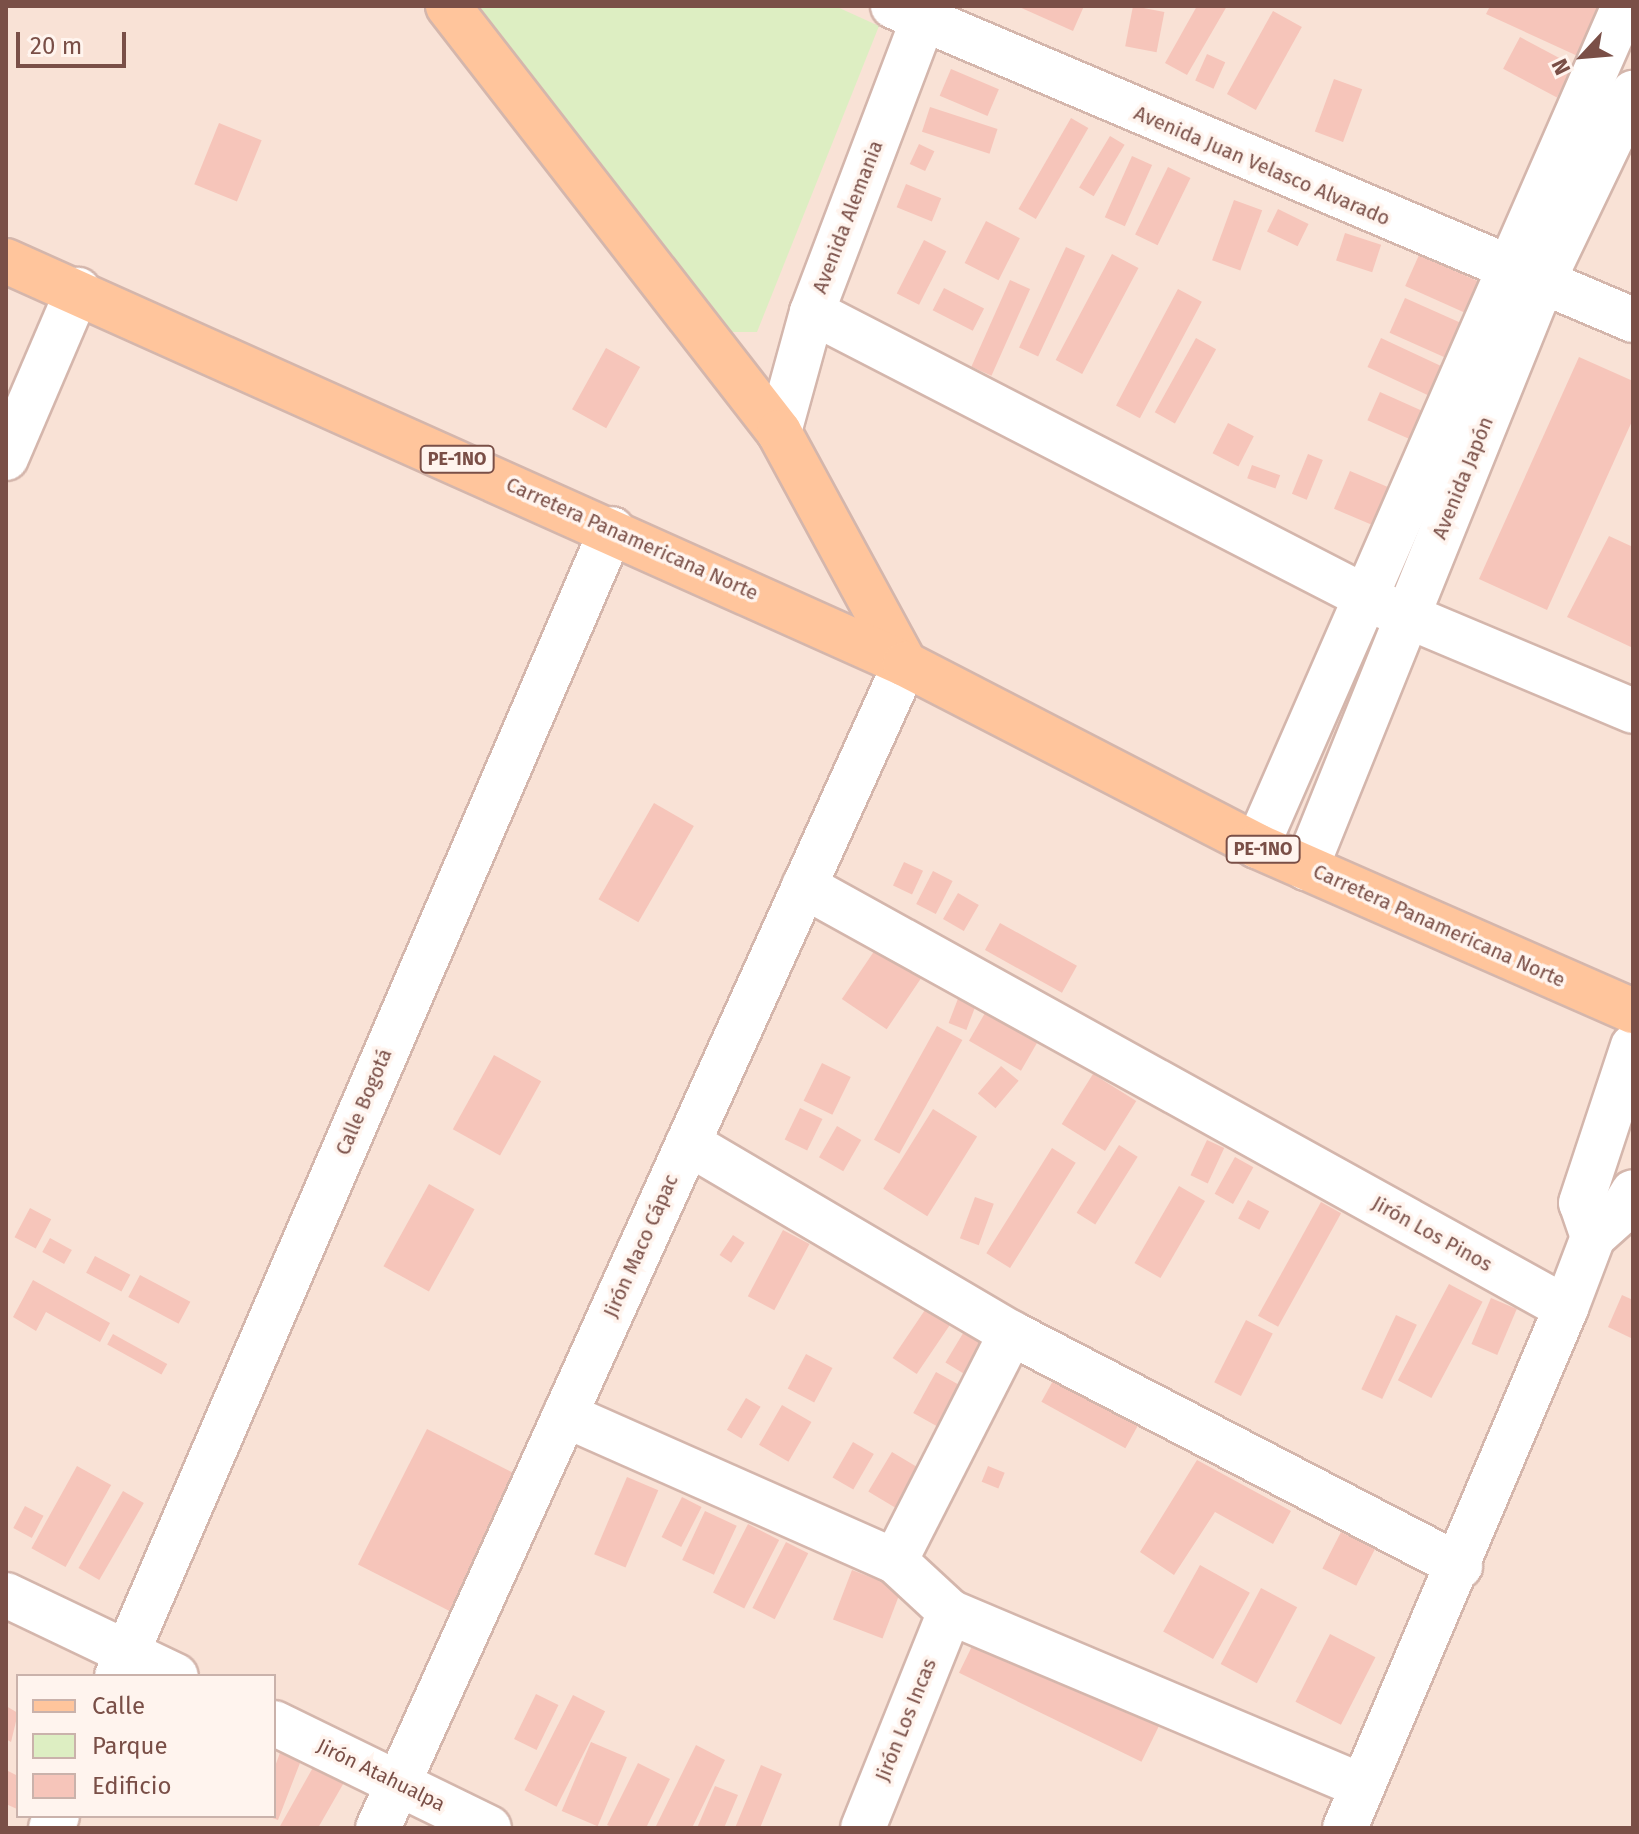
<!DOCTYPE html>
<meta charset="utf-8">
<style>
body{margin:0}
#map{position:relative;width:1639px;height:1834px;overflow:hidden;background:#feefe5;font-family:"Fira Sans",sans-serif}
div>[style]{position:absolute}
.residential>*{inset:0;background:#f9e2d6}
.green>*{inset:0;background:#ddeec2}
.building>*{inset:0;background:#f6c5ba;transform-origin:0 0}
.roads{filter:drop-shadow(2px 0 #d4b6ac) drop-shadow(-2px 0 #d4b6ac) drop-shadow(0 2px #d4b6ac) drop-shadow(0 -2px #d4b6ac)}
.street>*{height:44px;margin:-22px;padding:0 22px;transform-origin:22px;border-radius:22px;background:#fff}
.secondary>*{height:44px;margin:-22px;padding:0 22px;transform-origin:22px;border-radius:22px;background:#fff}
.primary>*{height:44px;margin:-22px;padding:0 22px;transform-origin:22px;border-radius:22px;background:#ffc59c}
span{translate:-50% -50%;white-space:nowrap;text-align:center;line-height:1.15;-webkit-text-stroke:7px #fff4ee;paint-order:stroke}
.shield-label span{padding:2px 6px;background:#fff4ee;border:2px solid;border-radius:6px;-webkit-text-stroke-width:0}
.shield-label{font-size:18px;color:#7a4f47;font-weight:700}
.street-label{font-size:20px;color:#7a4f47}
.frame{position:absolute;inset:0;border:8px solid #7a4f47;pointer-events:none}
.legend{position:absolute;left:16px;top:1674px;width:260px;height:144px;box-sizing:border-box;background:#fff4ee;border:2px solid #cab2ab;margin:0;padding:10px 14px;list-style:none;font-size:24px;color:#7a4f47}
.legend li{display:flex;align-items:center;gap:16px;height:40px}
.legend b{width:40px;border:2px solid #cab2ab}
.north{position:absolute;left:1543px;top:16px;width:80px;height:80px;-webkit-text-stroke:6px #fff4ee;paint-order:stroke;rotate:244deg;font-size:22px;font-weight:700;line-height:32px;text-align:center;color:#7a4f47}
.north::after{content:'';display:block;margin:auto;width:28px;height:36px;background:#7a4f47;clip-path:polygon(50% 0,100% 100%,50% 72%,0 100%)}
.scale{position:absolute;left:16px;top:32px;width:110px;height:36px;box-sizing:border-box;border:4px solid #7a4f47;border-top:0;padding-left:10px;font-size:24px;line-height:28px;white-space:nowrap;color:#7a4f47;-webkit-text-stroke:6px #fff4ee;paint-order:stroke}
</style>
<div id="map">
<div class="residential">
<i style="clip-path:polygon(evenodd,6px 6px,1633px 6px,1633px 1828px,6px 1828px,6px 6px,18px 1676px,274px 1676px,274px 1816px,18px 1816px,18px 1676px)"></i>
</div>
<div class="green">
<i style="clip-path:polygon(467px 6px,835px 6px,879px 26px,757px 332px,724px 332px)"></i>
</div>
<div class="building">
<i style="clip-path:polygon(1017px 6px,1084px 6px,1073px 31px)"></i>
<i style="left:1133px;top:6px;width:32px;height:41px;rotate:11deg"></i>
<i style="clip-path:polygon(1197px 6px,1227px 6px,1187px 75px,1165px 63px)"></i>
<i style="clip-path:polygon(1490px 6px,1602px 6px,1582px 58px,1486px 14px)"></i>
<i style="left:1273px;top:11px;width:33px;height:95px;rotate:29deg"></i>
<i style="left:1520px;top:37px;width:61px;height:36px;rotate:28deg"></i>
<i style="left:1207px;top:54px;width:20px;height:29px;rotate:24deg"></i>
<i style="left:951px;top:69px;width:52px;height:29px;rotate:23deg"></i>
<i style="left:1334px;top:79px;width:30px;height:56px;rotate:20deg"></i>
<i style="left:930px;top:107px;width:71px;height:26px;rotate:18deg"></i>
<i style="left:1071px;top:118px;width:20px;height:105px;rotate:30deg"></i>
<i style="left:219px;top:123px;width:46px;height:66px;rotate:22deg"></i>
<i style="left:1110px;top:136px;width:17px;height:60px;rotate:31deg"></i>
<i style="left:919px;top:144px;width:17px;height:22px;rotate:25deg"></i>
<i style="left:1132px;top:156px;width:22px;height:67px;rotate:24deg"></i>
<i style="left:1168px;top:167px;width:25px;height:75px;rotate:26deg"></i>
<i style="left:906px;top:184px;width:38px;height:25px;rotate:22deg"></i>
<i style="left:1234px;top:200px;width:30px;height:64px;rotate:20deg"></i>
<i style="left:1278px;top:209px;width:34px;height:25px;rotate:26deg"></i>
<i style="left:986px;top:221px;width:38px;height:47px;rotate:27deg"></i>
<i style="left:1345px;top:233px;width:38px;height:29px;rotate:18deg"></i>
<i style="left:924px;top:240px;width:25px;height:60px;rotate:27deg"></i>
<i style="left:1066px;top:247px;width:21px;height:111px;rotate:25deg"></i>
<i style="left:1112px;top:254px;width:30px;height:120px;rotate:28deg"></i>
<i style="left:1419px;top:255px;width:77px;height:34px;rotate:24deg"></i>
<i style="left:1010px;top:280px;width:22px;height:95px;rotate:24deg"></i>
<i style="left:944px;top:288px;width:45px;height:25px;rotate:27deg"></i>
<i style="left:1178px;top:289px;width:27px;height:132px;rotate:28deg"></i>
<i style="left:1405px;top:298px;width:70px;height:38px;rotate:24deg"></i>
<i style="left:1196px;top:338px;width:23px;height:85px;rotate:29deg"></i>
<i style="left:1381px;top:338px;width:68px;height:32px;rotate:25deg"></i>
<i style="left:606px;top:348px;width:39px;height:70px;rotate:29deg"></i>
<i style="clip-path:polygon(1579px 357px,1633px 381px,1633px 419px,1547px 610px,1479px 579px)"></i>
<i style="left:1380px;top:392px;width:49px;height:31px;rotate:24deg"></i>
<i style="left:1228px;top:423px;width:29px;height:34px;rotate:27deg"></i>
<i style="left:1308px;top:454px;width:16px;height:43px;rotate:22deg"></i>
<i style="left:1252px;top:465px;width:30px;height:14px;rotate:20deg"></i>
<i style="left:1350px;top:471px;width:52px;height:41px;rotate:23deg"></i>
<i style="clip-path:polygon(1609px 536px,1633px 547px,1633px 648px,1567px 617px)"></i>
<i style="left:654px;top:803px;width:46px;height:111px;rotate:30deg"></i>
<i style="left:904px;top:862px;width:21px;height:26px;rotate:25deg"></i>
<i style="left:933px;top:871px;width:22px;height:37px;rotate:27deg"></i>
<i style="left:958px;top:893px;width:24px;height:30px;rotate:30deg"></i>
<i style="left:1000px;top:923px;width:88px;height:31px;rotate:29deg"></i>
<i style="left:881px;top:941px;width:54px;height:70px;rotate:34deg"></i>
<i style="left:959px;top:996px;width:19px;height:29px;rotate:21deg"></i>
<i style="left:985px;top:1013px;width:60px;height:32px;rotate:30deg"></i>
<i style="left:937px;top:1026px;width:29px;height:130px;rotate:29deg"></i>
<i style="left:494px;top:1055px;width:54px;height:85px;rotate:29deg"></i>
<i style="left:822px;top:1063px;width:32px;height:42px;rotate:26deg"></i>
<i style="left:1001px;top:1066px;width:23px;height:36px;rotate:40deg"></i>
<i style="left:1093px;top:1074px;width:51px;height:59px;rotate:32deg"></i>
<i style="left:800px;top:1108px;width:25px;height:35px;rotate:26deg"></i>
<i style="left:933px;top:1109px;width:52px;height:94px;rotate:32deg"></i>
<i style="left:837px;top:1126px;width:28px;height:36px;rotate:30deg"></i>
<i style="left:1207px;top:1140px;width:19px;height:39px;rotate:25deg"></i>
<i style="left:1119px;top:1145px;width:22px;height:80px;rotate:32deg"></i>
<i style="left:1052px;top:1148px;width:28px;height:124px;rotate:32deg"></i>
<i style="left:1235px;top:1157px;width:21px;height:42px;rotate:29deg"></i>
<i style="left:429px;top:1184px;width:52px;height:94px;rotate:29deg"></i>
<i style="left:1179px;top:1186px;width:30px;height:89px;rotate:30deg"></i>
<i style="left:975px;top:1197px;width:20px;height:44px;rotate:20deg"></i>
<i style="left:1248px;top:1200px;width:24px;height:21px;rotate:28deg"></i>
<i style="left:1321px;top:1202px;width:23px;height:130px;rotate:29deg"></i>
<i style="left:30px;top:1208px;width:24px;height:33px;rotate:28deg"></i>
<i style="left:783px;top:1230px;width:30px;height:75px;rotate:28deg"></i>
<i style="left:733px;top:1235px;width:14px;height:24px;rotate:34deg"></i>
<i style="left:50px;top:1238px;width:25px;height:16px;rotate:29deg"></i>
<i style="left:95px;top:1256px;width:40px;height:19px;rotate:28deg"></i>
<i style="left:140px;top:1275px;width:57px;height:25px;rotate:28deg"></i>
<i style="clip-path:polygon(33px 1280px,110px 1323px,100px 1342px,46px 1312px,36px 1331px,13px 1317px)"></i>
<i style="left:1449px;top:1284px;width:38px;height:109px;rotate:28deg"></i>
<i style="clip-path:polygon(1622px 1295px,1633px 1300px,1633px 1339px,1608px 1327px)"></i>
<i style="left:1491px;top:1298px;width:28px;height:50px;rotate:23deg"></i>
<i style="left:929px;top:1304px;width:29px;height:65px;rotate:34deg"></i>
<i style="left:1396px;top:1315px;width:23px;height:82px;rotate:25deg"></i>
<i style="left:1246px;top:1320px;width:30px;height:70px;rotate:27deg"></i>
<i style="left:965px;top:1330px;width:26px;height:38px;rotate:31deg"></i>
<i style="left:113px;top:1334px;width:62px;height:12px;rotate:29deg"></i>
<i style="left:806px;top:1354px;width:30px;height:39px;rotate:28deg"></i>
<i style="left:936px;top:1372px;width:39px;height:47px;rotate:29deg"></i>
<i style="left:1054px;top:1379px;width:96px;height:26px;rotate:29deg"></i>
<i style="left:746px;top:1398px;width:17px;height:37px;rotate:31deg"></i>
<i style="left:782px;top:1405px;width:34px;height:46px;rotate:30deg"></i>
<i style="left:427px;top:1429px;width:110px;height:152px;rotate:27deg"></i>
<i style="left:853px;top:1442px;width:24px;height:41px;rotate:30deg"></i>
<i style="left:892px;top:1452px;width:37px;height:46px;rotate:31deg"></i>
<i style="clip-path:polygon(1197px 1460px,1291px 1511px,1273px 1544px,1215px 1512px,1174px 1575px,1140px 1552px)"></i>
<i style="left:77px;top:1466px;width:39px;height:94px;rotate:29deg"></i>
<i style="left:988px;top:1466px;width:18px;height:17px;rotate:22deg"></i>
<i style="left:627px;top:1477px;width:34px;height:84px;rotate:23deg"></i>
<i style="left:123px;top:1491px;width:24px;height:89px;rotate:30deg"></i>
<i style="left:682px;top:1497px;width:22px;height:45px;rotate:27deg"></i>
<i style="left:25px;top:1506px;width:21px;height:25px;rotate:28deg"></i>
<i style="left:705px;top:1511px;width:35px;height:54px;rotate:25deg"></i>
<i style="left:748px;top:1524px;width:35px;height:77px;rotate:27deg"></i>
<i style="left:1341px;top:1532px;width:38px;height:41px;rotate:27deg"></i>
<i style="left:786px;top:1542px;width:25px;height:74px;rotate:27deg"></i>
<i style="left:1200px;top:1565px;width:57px;height:76px;rotate:29deg"></i>
<i style="left:852px;top:1570px;width:53px;height:53px;rotate:21deg"></i>
<i style="left:1261px;top:1588px;width:41px;height:86px;rotate:28deg"></i>
<i style="left:1330px;top:1634px;width:51px;height:76px;rotate:27deg"></i>
<i style="left:977px;top:1636px;width:203px;height:41px;rotate:26deg"></i>
<i style="left:536px;top:1694px;width:25px;height:50px;rotate:26deg"></i>
<i style="left:573px;top:1695px;width:36px;height:107px;rotate:27deg"></i>
<i style="clip-path:polygon(6px 1706px,18px 1713px,11px 1742px,6px 1739px)"></i>
<i style="clip-path:polygon(284px 1742px,305px 1750px,278px 1820px,267px 1816px,274px 1816px,274px 1769px)"></i>
<i style="left:591px;top:1742px;width:39px;height:75px;rotate:23deg"></i>
<i style="clip-path:polygon(696px 1745px,725px 1760px,692px 1828px,655px 1828px)"></i>
<i style="clip-path:polygon(320px 1755px,350px 1772px,318px 1828px,279px 1828px)"></i>
<i style="clip-path:polygon(638px 1763px,670px 1779px,646px 1828px,614px 1828px,607px 1825px)"></i>
<i style="clip-path:polygon(761px 1765px,782px 1774px,760px 1828px,735px 1828px)"></i>
<i style="clip-path:polygon(6px 1770px,18px 1776px,17px 1809px,6px 1804px)"></i>
<i style="clip-path:polygon(715px 1786px,738px 1795px,724px 1828px,697px 1828px)"></i>
</div>
<div class="roads">
<div class="street">
<i style="left:893px;top:6px;width:804px;rotate:22.99deg"></i>
<i style="left:812px;top:312px;width:640px;rotate:27.25deg"></i>
<i style="left:1381px;top:605px;width:273px;rotate:22.8deg"></i>
<i style="left:779px;top:432px;width:124px;rotate:-74.6deg"></i>
<i style="left:812px;top:312px;width:327px;rotate:-69.2deg"></i>
<i style="left:6px;top:458px;width:183px;rotate:-66.8deg"></i>
<i style="left:804px;top:886px;width:871px;rotate:28.98deg"></i>
<i style="left:1566px;top:1308px;width:565px;rotate:113.03deg"></i>
<i style="left:688px;top:1143px;width:375px;rotate:30.5deg"></i>
<i style="left:1011px;top:1333px;width:506px;rotate:27.43deg"></i>
<i style="left:1593px;top:1237px;width:36px;rotate:-109deg"></i>
<i style="left:1581px;top:1203px;width:165px;rotate:-71.7deg"></i>
<i style="left:1566px;top:1308px;width:76px;rotate:-69.2deg"></i>
<i style="left:1593px;top:1237px;width:38px;rotate:-42deg"></i>
<i style="left:1621px;top:1212px;width:23px;rotate:-59deg"></i>
<i style="left:565px;top:1415px;width:361px;rotate:23.9deg"></i>
<i style="left:895px;top:1561px;width:75px;rotate:42.8deg"></i>
<i style="left:950px;top:1612px;width:445px;rotate:22.9deg"></i>
<i style="left:895px;top:1561px;width:256px;rotate:-63deg"></i>
<i style="left:6px;top:1595px;width:188px;rotate:25.5deg"></i>
<i style="left:117px;top:1676px;width:1249px;rotate:-66.66deg"></i>
<i style="left:274px;top:1723px;width:239px;rotate:26deg"></i>
<i style="left:51px;top:1828px;width:13px;rotate:-63deg"></i>
<i style="left:378px;top:1828px;width:1278px;rotate:-65.64deg"></i>
<i style="left:863px;top:1828px;width:233px;rotate:-68.1deg"></i>
</div>
<div class="secondary">
<i style="left:1257px;top:846px;width:917px;rotate:-66.4deg"></i>
<i style="left:1306px;top:868px;width:631px;rotate:-68.03deg"></i>
<i style="left:1542px;top:283px;width:211px;rotate:-64.4deg"></i>
</div>
<div class="primary">
<i style="left:448px;top:6px;width:539px;rotate:52.15deg"></i>
<i style="left:779px;top:432px;width:264px;rotate:61.5deg"></i>
<i style="left:6px;top:261px;width:985px;rotate:24.15deg"></i>
<i style="left:905px;top:664px;width:396px;rotate:27.3deg"></i>
<i style="left:1257px;top:846px;width:411px;rotate:23.7deg"></i>
</div>
</div>
<div class="shield-label">
<span style="left:457px;top:459px">PE-1NO</span>
<span style="left:1263px;top:849px">PE-1NO</span>
</div>
<div class="street-label">
<span style="left:1262px;top:166px;rotate:23deg">Avenida Juan Velasco Alvarado</span>
<span style="left:848px;top:217px;rotate:-69deg">Avenida Alemania</span>
<span style="left:1463px;top:478px;rotate:-68deg">Avenida Japón</span>
<span style="left:632px;top:539px;rotate:24deg">Carretera Panamericana Norte</span>
<span style="left:1439px;top:926px;rotate:24deg">Carretera Panamericana Norte</span>
<span style="left:364px;top:1102px;rotate:-67deg">Calle Bogotá</span>
<span style="left:1432px;top:1234px;rotate:29deg">Jirón Los Pinos</span>
<span style="left:641px;top:1246px;rotate:-66deg">Jirón Maco Cápac</span>
<span style="left:906px;top:1720px;rotate:-68deg">Jirón Los Incas</span>
<span style="left:381px;top:1775px;rotate:26deg">Jirón Atahualpa</span>
</div>
<div class="frame"></div>
<ul class="legend">
<li><b style="height:10px;background:#ffc59c"></b>Calle</li>
<li><b style="height:22px;background:#ddeec2"></b>Parque</li>
<li><b style="height:22px;background:#f6c5ba"></b>Edificio</li>
</ul>
<div class="north">N</div>
<div class="scale">20 m</div>
</div>
